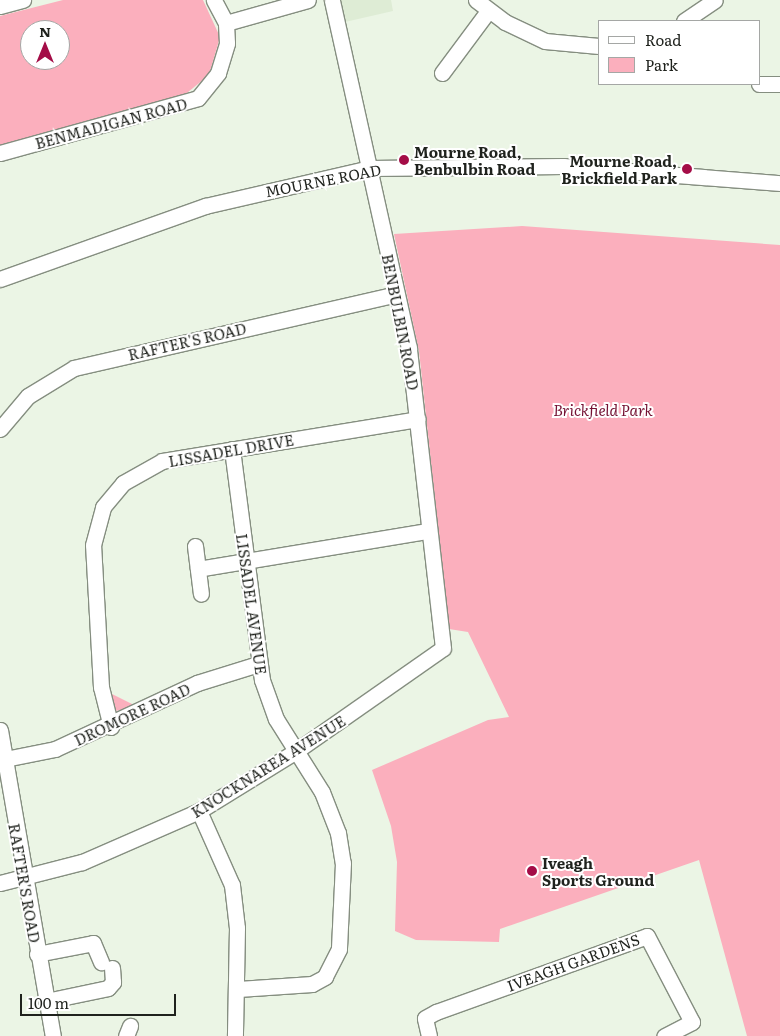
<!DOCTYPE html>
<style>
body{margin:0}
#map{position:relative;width:780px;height:1036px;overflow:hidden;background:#ebf5e5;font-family:Literata,serif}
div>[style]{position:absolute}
.built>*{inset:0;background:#deecd5}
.green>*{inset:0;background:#fbafbd}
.roads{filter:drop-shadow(1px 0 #858e80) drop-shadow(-1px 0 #858e80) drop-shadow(0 1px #858e80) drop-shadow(0 -1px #858e80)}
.minor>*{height:15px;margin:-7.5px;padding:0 7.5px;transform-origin:7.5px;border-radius:7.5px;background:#fff}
.dots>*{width:14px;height:14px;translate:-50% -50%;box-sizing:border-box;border:2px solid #fff;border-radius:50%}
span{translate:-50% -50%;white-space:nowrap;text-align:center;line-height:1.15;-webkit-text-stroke:4px #fff;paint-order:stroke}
.street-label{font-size:15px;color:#1f221d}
.poi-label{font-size:15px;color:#1f221d;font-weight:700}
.left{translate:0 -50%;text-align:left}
.right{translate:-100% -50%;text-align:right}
.park-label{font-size:15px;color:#741133;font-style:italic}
.legend{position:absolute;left:598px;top:20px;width:162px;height:65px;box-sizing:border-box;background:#fff;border:1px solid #a5a7a5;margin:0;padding:6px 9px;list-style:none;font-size:15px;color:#1f221d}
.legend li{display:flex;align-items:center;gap:10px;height:25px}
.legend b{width:25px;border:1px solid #a5a7a5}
.north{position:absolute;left:20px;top:20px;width:50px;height:50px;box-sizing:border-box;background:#fff;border:1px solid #a5a7a5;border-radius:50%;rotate:0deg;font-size:14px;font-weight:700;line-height:20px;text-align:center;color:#1f221d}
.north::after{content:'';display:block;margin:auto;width:18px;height:22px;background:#a40d47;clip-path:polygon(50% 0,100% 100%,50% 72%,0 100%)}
.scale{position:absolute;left:20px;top:994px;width:156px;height:22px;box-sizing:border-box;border:2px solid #1f221d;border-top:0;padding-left:6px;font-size:15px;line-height:18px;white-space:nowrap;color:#1f221d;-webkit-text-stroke:4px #fff;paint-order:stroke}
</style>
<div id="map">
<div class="built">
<i style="clip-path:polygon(341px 0,391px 0,393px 11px,345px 22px)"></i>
</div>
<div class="green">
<i style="clip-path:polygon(evenodd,63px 0,203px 0,220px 37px,209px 75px,177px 101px,0 146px,0 16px,63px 0,30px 30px,60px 30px,60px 60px,30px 60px,30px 30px)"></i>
<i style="clip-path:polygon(522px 226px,780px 245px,780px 1036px,747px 1036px,699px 860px,500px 929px,499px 942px,416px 940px,395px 931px,397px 862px,391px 826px,372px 770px,488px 720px,509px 717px,468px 632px,449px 629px,419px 351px,394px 234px)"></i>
<i style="clip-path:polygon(110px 693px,132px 704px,131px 708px,115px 711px)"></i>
</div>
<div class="roads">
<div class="minor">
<i style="left:476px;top:0;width:36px;rotate:37deg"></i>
<i style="left:505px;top:22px;width:44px;rotate:25.4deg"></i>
<i style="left:545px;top:41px;width:54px;rotate:5.3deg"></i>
<i style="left:0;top:6px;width:24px;rotate:-15deg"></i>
<i style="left:684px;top:21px;width:37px;rotate:-34deg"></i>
<i style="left:226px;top:23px;width:85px;rotate:-15.7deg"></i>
<i style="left:442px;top:73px;width:77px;rotate:-53.4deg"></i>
<i style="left:759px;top:84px;width:21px"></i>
<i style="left:0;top:153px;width:205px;rotate:-15.5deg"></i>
<i style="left:198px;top:98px;width:32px;rotate:-51deg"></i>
<i style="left:218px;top:73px;width:31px;rotate:-73deg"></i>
<i style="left:227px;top:43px;width:20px;rotate:-93deg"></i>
<i style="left:226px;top:23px;width:26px;rotate:-118deg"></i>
<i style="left:0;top:279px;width:218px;rotate:-19.6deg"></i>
<i style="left:205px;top:206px;width:168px;rotate:-13deg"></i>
<i style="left:369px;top:168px;width:194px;rotate:-0.6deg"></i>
<i style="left:563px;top:166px;width:218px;rotate:4.5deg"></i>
<i style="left:0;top:429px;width:43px;rotate:-49.7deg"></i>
<i style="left:28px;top:396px;width:54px;rotate:-31.3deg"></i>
<i style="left:74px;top:368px;width:330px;rotate:-12.9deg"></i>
<i style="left:232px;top:449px;width:233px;rotate:82.6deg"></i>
<i style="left:262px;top:680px;width:41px;rotate:70.3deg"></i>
<i style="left:276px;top:719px;width:86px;rotate:57.8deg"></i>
<i style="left:322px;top:792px;width:44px;rotate:68.7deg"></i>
<i style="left:338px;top:833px;width:30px;rotate:81deg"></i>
<i style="left:343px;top:863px;width:86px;rotate:92.7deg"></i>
<i style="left:339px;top:949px;width:31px;rotate:117deg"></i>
<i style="left:325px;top:977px;width:15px;rotate:152deg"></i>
<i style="left:312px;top:984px;width:74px;rotate:176.1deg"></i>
<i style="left:195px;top:546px;width:48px;rotate:82.9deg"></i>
<i style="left:198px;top:569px;width:233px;rotate:-9.4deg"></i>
<i style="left:111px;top:727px;width:41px;rotate:-104deg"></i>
<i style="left:101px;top:687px;width:142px;rotate:-93.2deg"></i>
<i style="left:93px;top:545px;width:39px;rotate:-75deg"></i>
<i style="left:103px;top:507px;width:31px;rotate:-50deg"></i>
<i style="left:123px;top:483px;width:45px;rotate:-29.4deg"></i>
<i style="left:162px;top:461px;width:259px;rotate:-9.3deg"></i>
<i style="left:0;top:730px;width:311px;rotate:80.2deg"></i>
<i style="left:5px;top:759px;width:51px;rotate:-11.3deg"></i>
<i style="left:55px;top:749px;width:157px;rotate:-24.9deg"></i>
<i style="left:197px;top:683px;width:64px;rotate:-17.3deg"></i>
<i style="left:199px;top:811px;width:81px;rotate:66deg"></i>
<i style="left:232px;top:885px;width:43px;rotate:83.4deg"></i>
<i style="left:237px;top:928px;width:108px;rotate:91.1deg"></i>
<i style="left:0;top:883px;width:85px;rotate:-14.4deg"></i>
<i style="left:82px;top:862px;width:128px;rotate:-23.6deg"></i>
<i style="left:199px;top:811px;width:114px;rotate:-31.7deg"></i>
<i style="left:296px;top:751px;width:179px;rotate:-35deg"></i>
<i style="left:443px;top:648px;width:302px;rotate:-96.5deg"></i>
<i style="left:409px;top:348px;width:356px;rotate:-102.5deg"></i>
<i style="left:37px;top:954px;width:57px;rotate:-11.1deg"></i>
<i style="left:93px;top:943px;width:21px;rotate:67deg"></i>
<i style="left:46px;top:1001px;width:63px;rotate:-11.8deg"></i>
<i style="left:108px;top:988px;width:8px;rotate:-50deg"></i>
<i style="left:113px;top:982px;width:14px;rotate:-94deg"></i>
<i style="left:126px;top:1036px;width:11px;rotate:-68deg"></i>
<i style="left:429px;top:1036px;width:18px;rotate:-103deg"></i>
<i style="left:425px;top:1018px;width:13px;rotate:-29deg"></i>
<i style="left:436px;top:1012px;width:224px;rotate:-19.8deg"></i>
<i style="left:647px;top:936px;width:97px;rotate:62.4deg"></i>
<i style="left:692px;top:1022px;width:31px;rotate:153deg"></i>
</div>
</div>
<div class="dots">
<i style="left:404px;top:160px;background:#a40d47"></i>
<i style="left:687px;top:169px;background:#a40d47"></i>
<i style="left:532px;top:871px;background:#a40d47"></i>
</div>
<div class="street-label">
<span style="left:111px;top:123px;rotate:-15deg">BENMADIGAN ROAD</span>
<span style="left:323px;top:180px;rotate:-11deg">MOURNE ROAD</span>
<span style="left:401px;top:322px;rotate:79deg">BENBULBIN ROAD</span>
<span style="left:187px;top:341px;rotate:-13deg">RAFTER'S ROAD</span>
<span style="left:231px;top:450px;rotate:-10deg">LISSADEL DRIVE</span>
<span style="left:252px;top:604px;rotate:82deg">LISSADEL AVENUE</span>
<span style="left:132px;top:714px;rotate:-25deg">DROMORE ROAD</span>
<span style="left:268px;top:766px;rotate:-32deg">KNOCKNAREA AVENUE</span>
<span style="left:25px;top:883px;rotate:80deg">RAFTER'S ROAD</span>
<span style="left:573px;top:962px;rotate:-20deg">IVEAGH GARDENS</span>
</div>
<div class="poi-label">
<span class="left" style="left:414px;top:160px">Mourne Road,<br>Benbulbin Road</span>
<span class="right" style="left:677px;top:169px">Mourne Road,<br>Brickfield Park</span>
<span class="left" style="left:542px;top:871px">Iveagh<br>Sports Ground</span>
</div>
<div class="park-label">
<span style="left:603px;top:410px">Brickfield Park</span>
</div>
<ul class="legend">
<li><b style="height:6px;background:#fff"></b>Road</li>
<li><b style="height:14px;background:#fbafbd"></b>Park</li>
</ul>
<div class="north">N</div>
<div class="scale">100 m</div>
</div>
